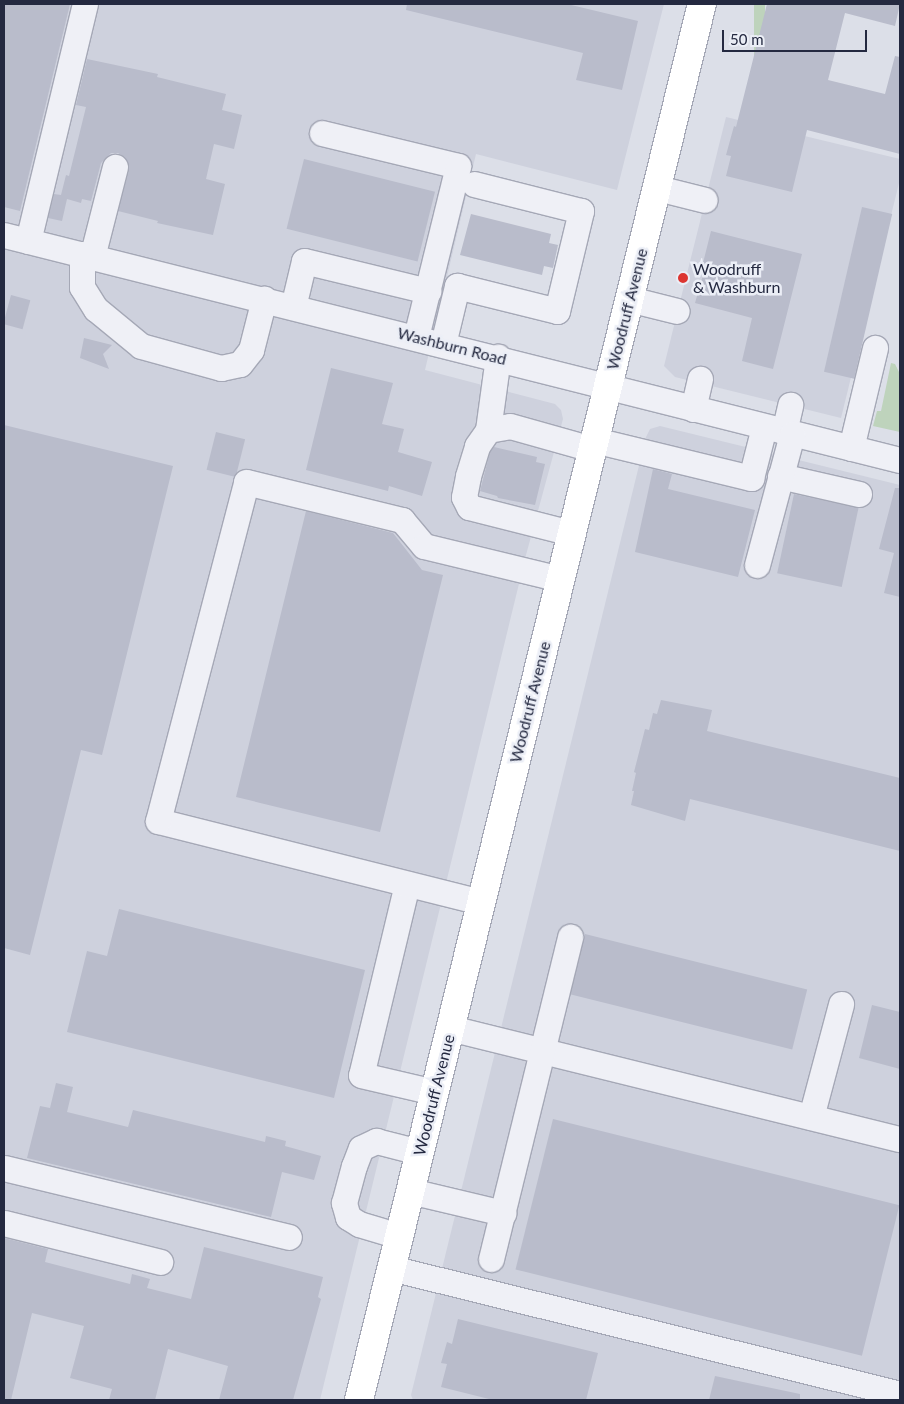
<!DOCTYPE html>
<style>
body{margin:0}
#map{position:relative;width:904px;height:1404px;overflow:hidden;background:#dcdfe8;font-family:Lato,sans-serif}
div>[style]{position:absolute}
.built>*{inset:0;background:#ced1dd}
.green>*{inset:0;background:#bed3bc;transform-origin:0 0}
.building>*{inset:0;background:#b9bccb;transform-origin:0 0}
.roads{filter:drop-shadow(1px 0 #a5a8b6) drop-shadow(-1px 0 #a5a8b6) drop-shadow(0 1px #a5a8b6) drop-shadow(0 -1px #a5a8b6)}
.minor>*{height:25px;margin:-12.5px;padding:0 12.5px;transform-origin:12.5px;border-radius:12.5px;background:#eff0f6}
.major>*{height:28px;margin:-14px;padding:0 14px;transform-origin:14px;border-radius:14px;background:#fff}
.dots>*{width:14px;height:14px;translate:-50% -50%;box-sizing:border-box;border:2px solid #ebeef6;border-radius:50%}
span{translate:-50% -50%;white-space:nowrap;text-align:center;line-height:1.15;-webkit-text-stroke:5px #ebeef6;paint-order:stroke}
.poi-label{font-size:16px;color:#242940}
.left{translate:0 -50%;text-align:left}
.street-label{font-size:16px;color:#242940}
.frame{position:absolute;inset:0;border:5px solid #242940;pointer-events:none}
.scale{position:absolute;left:722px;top:30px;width:145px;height:22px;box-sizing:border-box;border:2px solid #242940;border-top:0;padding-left:6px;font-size:15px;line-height:18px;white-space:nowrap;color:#242940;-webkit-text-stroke:4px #ebeef6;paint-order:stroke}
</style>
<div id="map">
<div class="built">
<i style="clip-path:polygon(4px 4px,664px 4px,617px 190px,476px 154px,425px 370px,555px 404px,561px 410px,563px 419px,526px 555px,320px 1400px,4px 1400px)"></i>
<i style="clip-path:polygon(726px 117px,900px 159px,900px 179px,841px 418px,675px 377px,664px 366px)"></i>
<i style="clip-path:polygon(660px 426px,900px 485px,900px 1400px,413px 1400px,411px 1395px,646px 437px,650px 429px)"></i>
</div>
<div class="green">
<i style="left:754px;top:4px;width:11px;height:116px"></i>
<i style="clip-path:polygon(891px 363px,895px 364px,900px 374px,900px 432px,873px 426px,877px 411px,881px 411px)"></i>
</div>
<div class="building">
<i style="clip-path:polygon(4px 4px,70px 4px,20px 211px,4px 207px)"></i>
<i style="clip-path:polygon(407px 4px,567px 4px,638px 21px,622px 90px,576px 80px,583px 53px,406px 10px)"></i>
<i style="clip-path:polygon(767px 4px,900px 4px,895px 26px,845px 13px,828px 80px,885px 94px,895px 56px,900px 57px,900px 154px,807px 130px,792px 192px,726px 176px,731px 156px,726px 155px,734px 126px,736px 127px)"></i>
<i style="clip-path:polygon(87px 59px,158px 74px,157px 77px,226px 94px,222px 110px,242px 115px,234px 149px,214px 144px,206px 179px,225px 184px,213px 235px,157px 223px,158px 221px,118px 211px,129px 170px,125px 157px,118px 153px,111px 153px,101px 163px,91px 201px,82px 199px,81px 203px,67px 199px,62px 221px,48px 218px,54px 194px,61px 195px,66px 175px,69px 176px,86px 107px,76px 105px)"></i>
<i style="left:304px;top:159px;width:135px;height:72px;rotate:14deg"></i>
<i style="left:862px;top:207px;width:31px;height:169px;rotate:13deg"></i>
<i style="clip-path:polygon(471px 214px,551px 234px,549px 243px,558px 245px,553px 268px,544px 266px,542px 275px,460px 255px)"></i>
<i style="clip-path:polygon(711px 231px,802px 254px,773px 369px,742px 361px,752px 318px,695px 303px,705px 268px,702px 267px)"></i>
<i style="left:11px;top:295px;width:20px;height:30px;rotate:15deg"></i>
<i style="clip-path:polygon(84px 338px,112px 345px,103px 354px,109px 369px,80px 358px)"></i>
<i style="clip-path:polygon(331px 368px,393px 383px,382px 424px,404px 429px,398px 452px,432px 462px,422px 496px,389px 486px,388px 491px,306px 470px)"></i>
<i style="clip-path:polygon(4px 425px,173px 466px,102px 755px,81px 750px,30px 955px,4px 948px)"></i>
<i style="left:216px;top:432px;width:30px;height:39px;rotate:14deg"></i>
<i style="clip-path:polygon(494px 447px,537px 457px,536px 462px,545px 464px,535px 505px,498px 498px,497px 496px,480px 491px,490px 452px)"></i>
<i style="clip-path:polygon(653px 469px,672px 474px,668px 489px,755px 510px,738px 577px,635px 552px)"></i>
<i style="clip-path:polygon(895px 488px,900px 488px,900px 597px,884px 593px,894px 553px,879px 549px)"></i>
<i style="left:794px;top:494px;width:66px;height:81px;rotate:12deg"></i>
<i style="clip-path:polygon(306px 511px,393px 533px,422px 570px,443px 575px,380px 832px,236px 797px)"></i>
<i style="clip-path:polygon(661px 700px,712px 710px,707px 731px,900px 778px,900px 851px,690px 799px,685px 821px,631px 805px,634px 791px,632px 791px,636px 773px,634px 772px,645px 729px,649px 730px,653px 713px,657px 714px)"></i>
<i style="clip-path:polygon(119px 909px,365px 970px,334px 1098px,67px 1032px,87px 951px,107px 956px)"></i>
<i style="left:585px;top:934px;width:229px;height:62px;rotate:14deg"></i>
<i style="clip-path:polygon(872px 1005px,900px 1012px,900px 1069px,859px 1058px)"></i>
<i style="clip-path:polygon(56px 1083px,73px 1087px,67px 1112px,128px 1127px,133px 1110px,265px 1142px,266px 1136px,286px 1141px,285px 1146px,321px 1156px,314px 1180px,282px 1172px,271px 1217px,27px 1158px,40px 1106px,50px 1108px)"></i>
<i style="left:553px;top:1119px;width:357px;height:155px;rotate:14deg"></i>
<i style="clip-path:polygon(4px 1238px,48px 1249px,45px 1262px,130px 1284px,132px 1274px,150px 1279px,147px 1288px,191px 1299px,204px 1247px,323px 1277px,318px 1297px,321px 1299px,293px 1400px,219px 1400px,228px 1366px,168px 1349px,155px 1400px,109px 1400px,112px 1389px,70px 1378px,84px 1326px,32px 1313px,11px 1400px,4px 1400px)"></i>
<i style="clip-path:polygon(458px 1319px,598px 1353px,586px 1400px,493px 1400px,441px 1387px,447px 1364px,441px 1363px,447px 1342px,452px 1344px)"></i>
<i style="clip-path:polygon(715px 1376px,800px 1394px,800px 1400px,709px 1400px)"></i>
</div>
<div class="roads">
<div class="minor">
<i style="left:322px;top:133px;width:140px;rotate:13.6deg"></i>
<i style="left:458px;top:166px;width:176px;rotate:103.8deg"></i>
<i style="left:657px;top:188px;width:49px;rotate:14deg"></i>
<i style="left:4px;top:235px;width:924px;rotate:14.1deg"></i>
<i style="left:28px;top:241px;width:244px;rotate:-76.5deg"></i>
<i style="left:82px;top:254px;width:33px;rotate:90deg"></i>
<i style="left:82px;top:287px;width:26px;rotate:58deg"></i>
<i style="left:96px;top:309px;width:58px;rotate:39.4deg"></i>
<i style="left:141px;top:346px;width:83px;rotate:15.4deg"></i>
<i style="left:221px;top:368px;width:19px;rotate:-12deg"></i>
<i style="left:240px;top:364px;width:18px;rotate:-52deg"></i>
<i style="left:251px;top:350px;width:53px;rotate:-75.7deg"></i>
<i style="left:92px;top:257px;width:93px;rotate:-75.7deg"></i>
<i style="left:629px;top:299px;width:49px;rotate:14deg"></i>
<i style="left:293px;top:307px;width:47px;rotate:-76.6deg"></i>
<i style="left:304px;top:261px;width:128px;rotate:13.6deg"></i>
<i style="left:443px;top:344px;width:60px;rotate:-76.4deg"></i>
<i style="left:457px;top:286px;width:103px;rotate:14deg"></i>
<i style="left:557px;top:311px;width:103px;rotate:-76.5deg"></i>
<i style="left:581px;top:211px;width:110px;rotate:-165.8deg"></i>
<i style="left:693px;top:409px;width:31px;rotate:-77deg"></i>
<i style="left:488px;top:430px;width:74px;rotate:-82.2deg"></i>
<i style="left:784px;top:432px;width:28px;rotate:-77deg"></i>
<i style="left:594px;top:440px;width:162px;rotate:13.6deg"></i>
<i style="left:751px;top:478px;width:53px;rotate:-75.7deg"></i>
<i style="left:851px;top:448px;width:103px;rotate:-76.5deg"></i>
<i style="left:780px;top:476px;width:81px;rotate:12.8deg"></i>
<i style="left:571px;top:533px;width:105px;rotate:-165.7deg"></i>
<i style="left:469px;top:507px;width:11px;rotate:-117deg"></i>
<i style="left:464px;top:497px;width:21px;rotate:-79deg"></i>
<i style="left:468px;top:476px;width:31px;rotate:-73deg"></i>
<i style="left:477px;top:446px;width:19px;rotate:-55deg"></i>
<i style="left:488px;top:430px;width:22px;rotate:-10deg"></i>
<i style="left:510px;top:426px;width:85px;rotate:15.7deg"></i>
<i style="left:757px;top:565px;width:136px;rotate:-75deg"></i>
<i style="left:407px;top:884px;width:196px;rotate:103.5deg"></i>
<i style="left:361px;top:1075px;width:75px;rotate:13.1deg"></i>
<i style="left:481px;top:902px;width:333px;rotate:-165.9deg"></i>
<i style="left:158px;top:821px;width:350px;rotate:-75.4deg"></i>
<i style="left:246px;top:482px;width:161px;rotate:13.7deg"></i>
<i style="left:402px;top:520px;width:34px;rotate:50deg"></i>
<i style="left:424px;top:546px;width:140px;rotate:13.6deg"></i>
<i style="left:450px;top:1028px;width:463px;rotate:13.9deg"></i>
<i style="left:811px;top:1117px;width:117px;rotate:-75.1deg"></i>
<i style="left:4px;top:1168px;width:293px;rotate:13.6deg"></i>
<i style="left:410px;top:1191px;width:96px;rotate:13.3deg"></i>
<i style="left:4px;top:1223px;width:161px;rotate:14deg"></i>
<i style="left:399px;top:1236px;width:42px;rotate:-163.3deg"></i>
<i style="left:359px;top:1224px;width:13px;rotate:-148deg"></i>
<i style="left:348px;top:1217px;width:15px;rotate:-106deg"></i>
<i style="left:344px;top:1203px;width:38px;rotate:-75deg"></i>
<i style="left:354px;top:1166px;width:19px;rotate:-69deg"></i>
<i style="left:361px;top:1148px;width:17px;rotate:-25deg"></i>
<i style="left:376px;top:1141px;width:44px;rotate:14.3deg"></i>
<i style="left:491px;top:1259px;width:332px;rotate:-76.2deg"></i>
<i style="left:391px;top:1268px;width:524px;rotate:13.9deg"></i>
</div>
<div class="major">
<i style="left:359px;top:1400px;width:1438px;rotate:-76.2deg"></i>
</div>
</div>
<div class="dots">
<i style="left:683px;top:278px;background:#dc3531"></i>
</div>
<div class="poi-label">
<span class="left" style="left:693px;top:278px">Woodruff<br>&amp; Washburn</span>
</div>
<div class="street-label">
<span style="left:627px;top:309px;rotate:-76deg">Woodruff Avenue</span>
<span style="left:452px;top:346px;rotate:14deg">Washburn Road</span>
<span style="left:530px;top:702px;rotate:-76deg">Woodruff Avenue</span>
<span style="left:434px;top:1095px;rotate:-76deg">Woodruff Avenue</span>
</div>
<div class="frame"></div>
<div class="scale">50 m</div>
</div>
